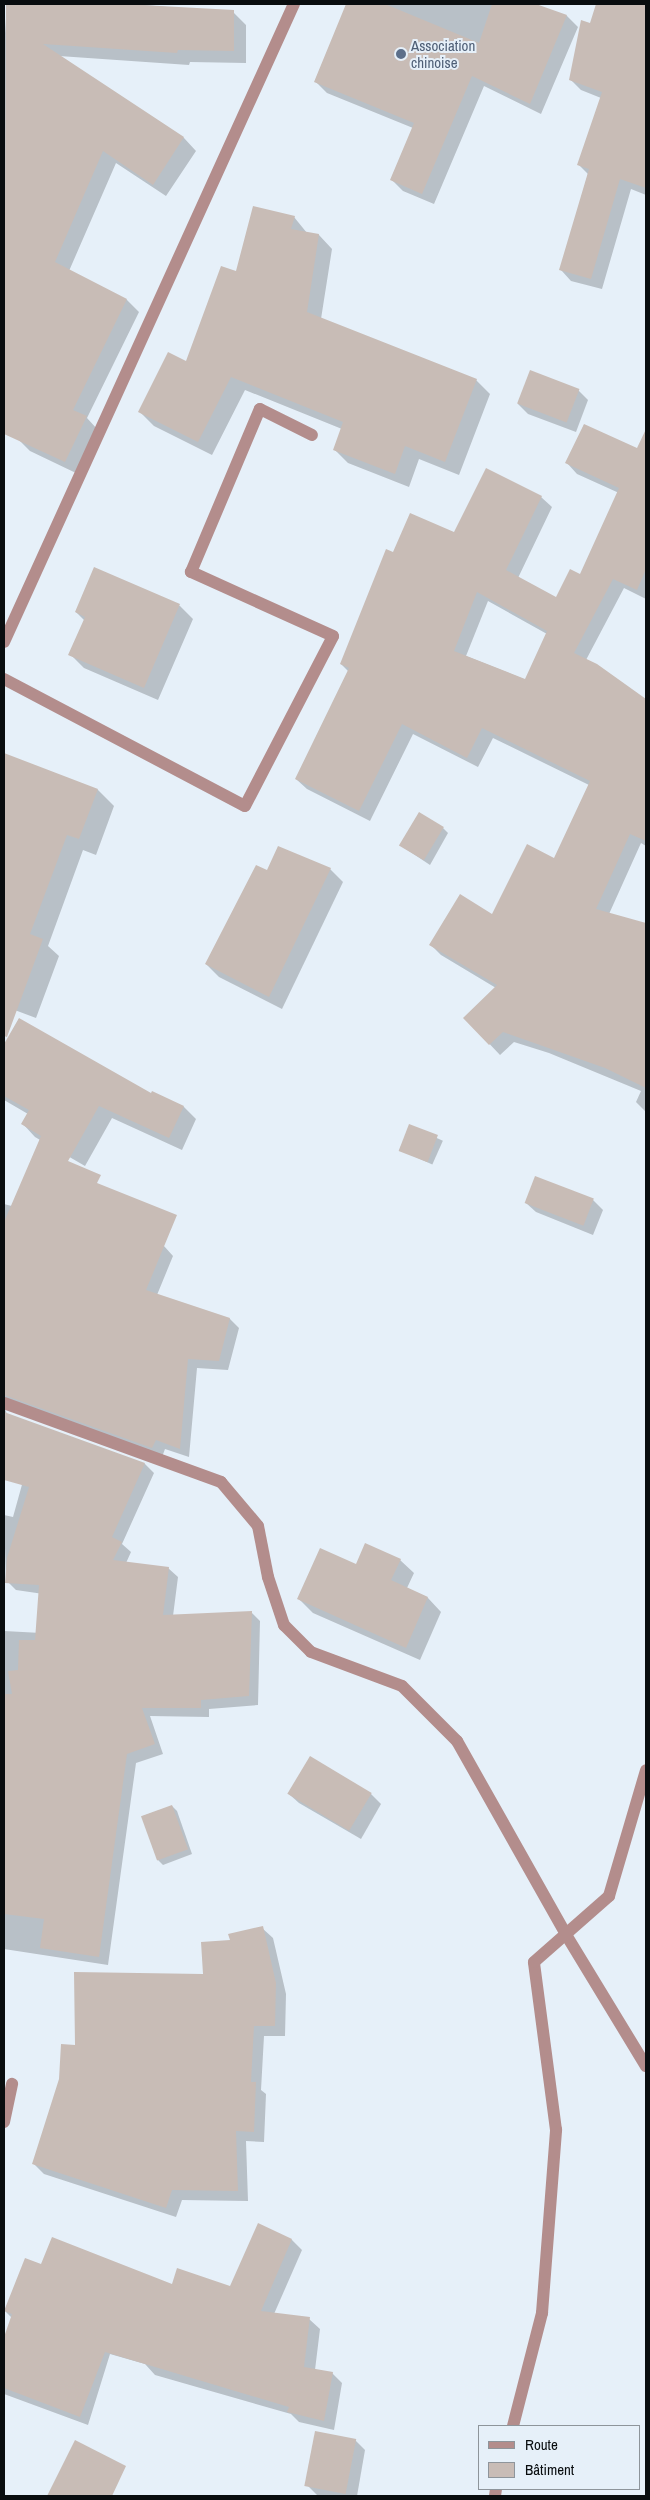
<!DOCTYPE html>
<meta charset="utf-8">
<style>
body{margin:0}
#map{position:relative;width:650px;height:2500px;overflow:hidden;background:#e6f0f9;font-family:"Archivo Narrow",sans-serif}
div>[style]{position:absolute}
.shadow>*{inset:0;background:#0003;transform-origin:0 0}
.building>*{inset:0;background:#c8bcb6;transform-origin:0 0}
.service>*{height:12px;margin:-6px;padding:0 6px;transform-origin:6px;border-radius:6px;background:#b38d8c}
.minor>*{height:12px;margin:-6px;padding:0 6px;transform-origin:6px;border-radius:6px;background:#b38d8c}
.tertiary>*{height:12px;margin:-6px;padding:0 6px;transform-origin:6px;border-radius:6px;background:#b38d8c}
.dots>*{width:14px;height:14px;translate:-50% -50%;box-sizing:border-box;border:2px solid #e6f0f9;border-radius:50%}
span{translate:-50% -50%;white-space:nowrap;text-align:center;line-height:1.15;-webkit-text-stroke:4px #e6f0f9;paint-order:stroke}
.service-label{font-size:15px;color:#4e5e75}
.left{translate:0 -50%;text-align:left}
.frame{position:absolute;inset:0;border:5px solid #090d0f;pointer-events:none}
.legend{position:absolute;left:478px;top:2425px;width:162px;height:65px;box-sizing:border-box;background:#e6f0f9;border:1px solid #8e959b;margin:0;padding:6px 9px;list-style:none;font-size:15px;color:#090d0f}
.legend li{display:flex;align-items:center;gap:10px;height:25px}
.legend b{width:25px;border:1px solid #8e959b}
</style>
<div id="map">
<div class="shadow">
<i style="clip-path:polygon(7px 4px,134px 4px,234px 13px,246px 25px,246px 63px,190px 62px,189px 65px,59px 56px,184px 138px,196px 151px,166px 196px,116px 163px,69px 271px,127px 300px,139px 312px,87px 418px,98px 430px,78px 474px,30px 451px,18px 439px,37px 398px,4px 382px,4px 48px)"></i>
<i style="clip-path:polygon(347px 4px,532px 4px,567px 16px,578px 27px,541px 114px,484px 86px,434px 204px,403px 191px,391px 179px,413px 128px,327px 93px,315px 81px)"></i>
<i style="clip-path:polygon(598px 4px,646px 4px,646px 195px,631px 189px,602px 289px,571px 281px,561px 270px,588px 174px,579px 165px,601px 98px,581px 90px,570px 79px)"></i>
<i style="clip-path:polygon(294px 217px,307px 233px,319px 235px,332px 249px,321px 319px,476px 380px,490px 394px,459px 475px,419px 459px,409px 487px,348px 463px,334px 449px,342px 429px,245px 390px,212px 455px,154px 426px,140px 412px,187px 363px,236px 273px)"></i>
<i style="clip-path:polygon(578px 390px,588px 400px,576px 432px,528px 414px,518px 404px)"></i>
<i style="clip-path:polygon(evenodd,584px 425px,646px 454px,646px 599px,624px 588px,586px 660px,646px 701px,646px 846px,641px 843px,609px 914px,646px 925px,646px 1112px,636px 1102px,641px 1091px,549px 1053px,514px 1042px,500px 1055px,465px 1018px,496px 988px,441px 955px,431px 945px,492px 915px,554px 860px,589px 785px,493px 738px,478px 767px,413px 734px,370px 821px,307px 789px,296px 779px,349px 672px,341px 664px,394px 553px,455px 534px,541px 497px,552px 507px,518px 578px,556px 599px,581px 576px,619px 493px,577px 474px,567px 463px,584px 425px,488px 601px,547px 634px,526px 680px,466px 656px,488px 601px)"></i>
<i style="clip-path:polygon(95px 569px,180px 606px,193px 619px,158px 700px,84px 668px,70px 654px,85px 621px,76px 612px)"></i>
<i style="clip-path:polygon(4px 754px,98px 790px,114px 806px,96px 855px,83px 850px,48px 946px,59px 956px,36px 1018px,4px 1006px)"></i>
<i style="clip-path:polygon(443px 828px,448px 833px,430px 865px,400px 845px)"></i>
<i style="clip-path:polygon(330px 869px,343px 882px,282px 1009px,219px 977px,206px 964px,268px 872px)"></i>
<i style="clip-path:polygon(19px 1019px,152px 1095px,184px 1107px,196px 1119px,182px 1150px,112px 1118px,85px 1166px,35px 1137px,23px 1124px,28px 1114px,4px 1100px,4px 1046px)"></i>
<i style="left:410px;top:1126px;width:36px;height:26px;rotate:24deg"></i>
<i style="clip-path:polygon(593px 1200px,603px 1210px,593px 1235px,536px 1212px,526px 1203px)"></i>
<i style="clip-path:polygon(4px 1204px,164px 1246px,173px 1256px,157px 1295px,230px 1319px,239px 1328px,228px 1370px,197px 1368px,189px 1457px,165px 1449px,162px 1457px,5px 1409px,7px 1414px,145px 1464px,154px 1473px,122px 1544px,131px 1552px,126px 1563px,168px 1568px,178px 1577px,173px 1616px,251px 1612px,260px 1621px,258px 1705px,209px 1709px,209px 1717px,150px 1716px,163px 1754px,136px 1763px,108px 1965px,4px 1949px,4px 1631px,116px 1637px,119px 1605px,16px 1590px,6px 1580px,4px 1515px,13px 1517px,23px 1481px,4px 1476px)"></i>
<i style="clip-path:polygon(400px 1560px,414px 1573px,407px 1588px,428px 1598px,441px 1612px,420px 1660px,313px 1613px,299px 1599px,357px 1566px)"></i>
<i style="clip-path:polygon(289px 1794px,371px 1794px,381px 1804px,361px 1839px,299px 1803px)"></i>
<i style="clip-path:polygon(172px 1806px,177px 1811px,192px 1854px,163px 1865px,158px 1860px,143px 1816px)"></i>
<i style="clip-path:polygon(262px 1928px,273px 1938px,286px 1994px,285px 2036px,264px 2036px,261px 2090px,266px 2094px,264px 2142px,246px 2141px,248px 2201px,182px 2200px,176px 2217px,44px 2174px,34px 2164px,76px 2046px,205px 1975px,231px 1941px)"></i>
<i style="clip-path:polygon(259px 2225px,292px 2240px,302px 2250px,274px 2314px,309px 2319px,320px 2329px,315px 2370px,332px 2373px,342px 2383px,334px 2430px,299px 2422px,291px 2414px,155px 2375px,145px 2364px,110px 2354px,88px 2425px,4px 2394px,4px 2340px,12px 2318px,5px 2311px,41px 2266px,173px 2286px,231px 2287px)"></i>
<i style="clip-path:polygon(355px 2440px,365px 2450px,357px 2496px,317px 2495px,307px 2485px)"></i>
</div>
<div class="building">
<i style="clip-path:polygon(6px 4px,123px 4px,234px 10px,234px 51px,178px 50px,177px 53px,43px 44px,184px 137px,153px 185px,103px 151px,55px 262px,127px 299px,73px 410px,87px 416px,65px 462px,4px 434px)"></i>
<i style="clip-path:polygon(346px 4px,385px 4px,479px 43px,492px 4px,536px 4px,567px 15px,530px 104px,472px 76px,422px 194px,390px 180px,414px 123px,314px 82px)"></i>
<i style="clip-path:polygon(596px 4px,646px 4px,646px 188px,620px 179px,591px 279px,559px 270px,589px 169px,577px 165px,602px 92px,569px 80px,581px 20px,590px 23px)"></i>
<i style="clip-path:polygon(253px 206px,295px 216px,291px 229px,319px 234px,307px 312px,477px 379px,445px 462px,405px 446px,395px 474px,333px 450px,343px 422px,231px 377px,198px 442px,138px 412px,168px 352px,186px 361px,221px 266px,236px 271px)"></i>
<i style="left:530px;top:370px;width:53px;height:36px;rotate:21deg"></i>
<i style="clip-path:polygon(evenodd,584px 424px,637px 448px,646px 429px,646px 569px,637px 590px,613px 579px,574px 653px,597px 664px,646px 699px,646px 841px,630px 834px,596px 909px,646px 923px,646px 1088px,605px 1068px,503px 1032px,489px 1045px,463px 1018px,497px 985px,429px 945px,460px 894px,492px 914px,527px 844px,554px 858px,590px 781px,482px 728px,467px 758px,402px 724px,359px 811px,295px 779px,349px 668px,340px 664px,386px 549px,393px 552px,410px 513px,454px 532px,486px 468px,542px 496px,506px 570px,556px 597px,570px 569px,580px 574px,619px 488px,565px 463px,584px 424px,477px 592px,547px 631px,525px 679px,454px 651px,477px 592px)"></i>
<i style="clip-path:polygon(94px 567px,180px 604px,144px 688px,68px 655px,85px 617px,75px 612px)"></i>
<i style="clip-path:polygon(4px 753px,98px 789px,79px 839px,67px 835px,30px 934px,43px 939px,7px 1037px,4px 1036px)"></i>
<i style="left:419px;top:812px;width:29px;height:39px;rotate:31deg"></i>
<i style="clip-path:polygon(278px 846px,331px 868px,269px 997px,205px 964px,256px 865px,267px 870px)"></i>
<i style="clip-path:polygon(19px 1018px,151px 1093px,152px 1091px,184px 1106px,169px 1138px,99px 1106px,68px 1161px,101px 1175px,97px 1183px,177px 1215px,146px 1290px,230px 1318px,219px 1361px,188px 1359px,180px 1449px,156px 1440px,152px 1448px,4px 1395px,4px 1222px,41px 1136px,21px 1124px,29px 1110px,4px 1096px,4px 1044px)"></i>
<i style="left:409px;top:1124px;width:31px;height:29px;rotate:21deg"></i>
<i style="left:535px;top:1176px;width:63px;height:29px;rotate:21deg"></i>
<i style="clip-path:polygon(4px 1412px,145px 1463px,112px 1537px,122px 1542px,113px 1560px,169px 1567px,163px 1615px,252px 1611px,249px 1696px,201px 1700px,201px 1708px,142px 1708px,155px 1744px,127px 1754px,99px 1957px,40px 1948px,44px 1919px,4px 1914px,4px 1694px,12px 1694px,8px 1671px,18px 1670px,19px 1640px,35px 1640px,39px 1585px,5px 1583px,7px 1558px,29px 1487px,4px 1480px)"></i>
<i style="clip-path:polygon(365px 1543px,401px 1559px,391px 1580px,428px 1597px,406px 1648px,297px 1599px,320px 1548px,356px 1564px)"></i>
<i style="left:310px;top:1756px;width:72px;height:44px;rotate:31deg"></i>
<i style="left:172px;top:1805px;width:47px;height:33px;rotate:70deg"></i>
<i style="clip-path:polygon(263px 1926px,276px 1983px,275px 2026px,254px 2026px,251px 2082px,256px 2082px,254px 2132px,236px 2131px,238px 2191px,172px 2190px,166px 2208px,32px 2164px,59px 2079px,61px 2044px,75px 2045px,74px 1972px,203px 1974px,201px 1942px,230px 1940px,228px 1934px)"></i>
<i style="clip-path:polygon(258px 2223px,292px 2239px,261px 2311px,310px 2317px,304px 2367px,333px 2372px,324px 2421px,287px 2412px,289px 2407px,105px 2352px,80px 2417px,4px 2388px,4px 2337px,12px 2314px,4px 2311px,25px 2258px,41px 2264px,52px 2237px,172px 2284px,177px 2268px,230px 2286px)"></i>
<i style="left:315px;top:2431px;width:42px;height:56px;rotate:11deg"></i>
<i style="clip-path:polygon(75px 2440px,126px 2466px,112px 2496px,47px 2496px)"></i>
</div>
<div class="service">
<i style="left:245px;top:806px;width:191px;rotate:-62.6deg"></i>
<i style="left:333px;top:636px;width:156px;rotate:-155.7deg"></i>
<i style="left:191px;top:572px;width:177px;rotate:-67.1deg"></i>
<i style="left:260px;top:409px;width:58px;rotate:26.6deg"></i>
<i style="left:565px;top:1933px;width:156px;rotate:58.7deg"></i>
</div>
<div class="minor">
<i style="left:4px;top:679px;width:272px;rotate:27.8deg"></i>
<i style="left:4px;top:1403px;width:231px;rotate:20deg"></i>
<i style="left:221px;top:1482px;width:57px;rotate:49.9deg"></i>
<i style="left:258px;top:1526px;width:52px;rotate:78.9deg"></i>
<i style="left:268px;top:1577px;width:51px;rotate:71.6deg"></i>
<i style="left:284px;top:1625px;width:38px;rotate:45deg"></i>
<i style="left:311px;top:1652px;width:97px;rotate:20.5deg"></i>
<i style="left:402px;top:1686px;width:78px;rotate:45deg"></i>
<i style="left:457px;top:1741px;width:220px;rotate:60.6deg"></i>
<i style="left:4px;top:2122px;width:39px;rotate:-78deg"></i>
<i style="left:513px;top:2426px;width:117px;rotate:-75.6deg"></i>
<i style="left:542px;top:2313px;width:184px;rotate:-85.6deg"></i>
<i style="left:556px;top:2130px;width:169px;rotate:-97.5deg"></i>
<i style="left:534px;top:1962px;width:100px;rotate:-41.3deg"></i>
<i style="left:609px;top:1896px;width:131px;rotate:-73.6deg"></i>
<i style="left:495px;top:2496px;width:7px;rotate:-82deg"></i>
</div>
<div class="tertiary">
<i style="left:4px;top:642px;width:701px;rotate:-65.56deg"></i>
</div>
<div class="dots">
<i style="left:401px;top:54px;background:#5c6f8a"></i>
</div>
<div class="service-label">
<span class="left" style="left:411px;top:54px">Association<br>chinoise</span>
</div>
<div class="frame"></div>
<ul class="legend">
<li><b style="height:6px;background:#b38d8c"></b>Route</li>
<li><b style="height:14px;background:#c8bcb6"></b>Bâtiment</li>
</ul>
</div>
